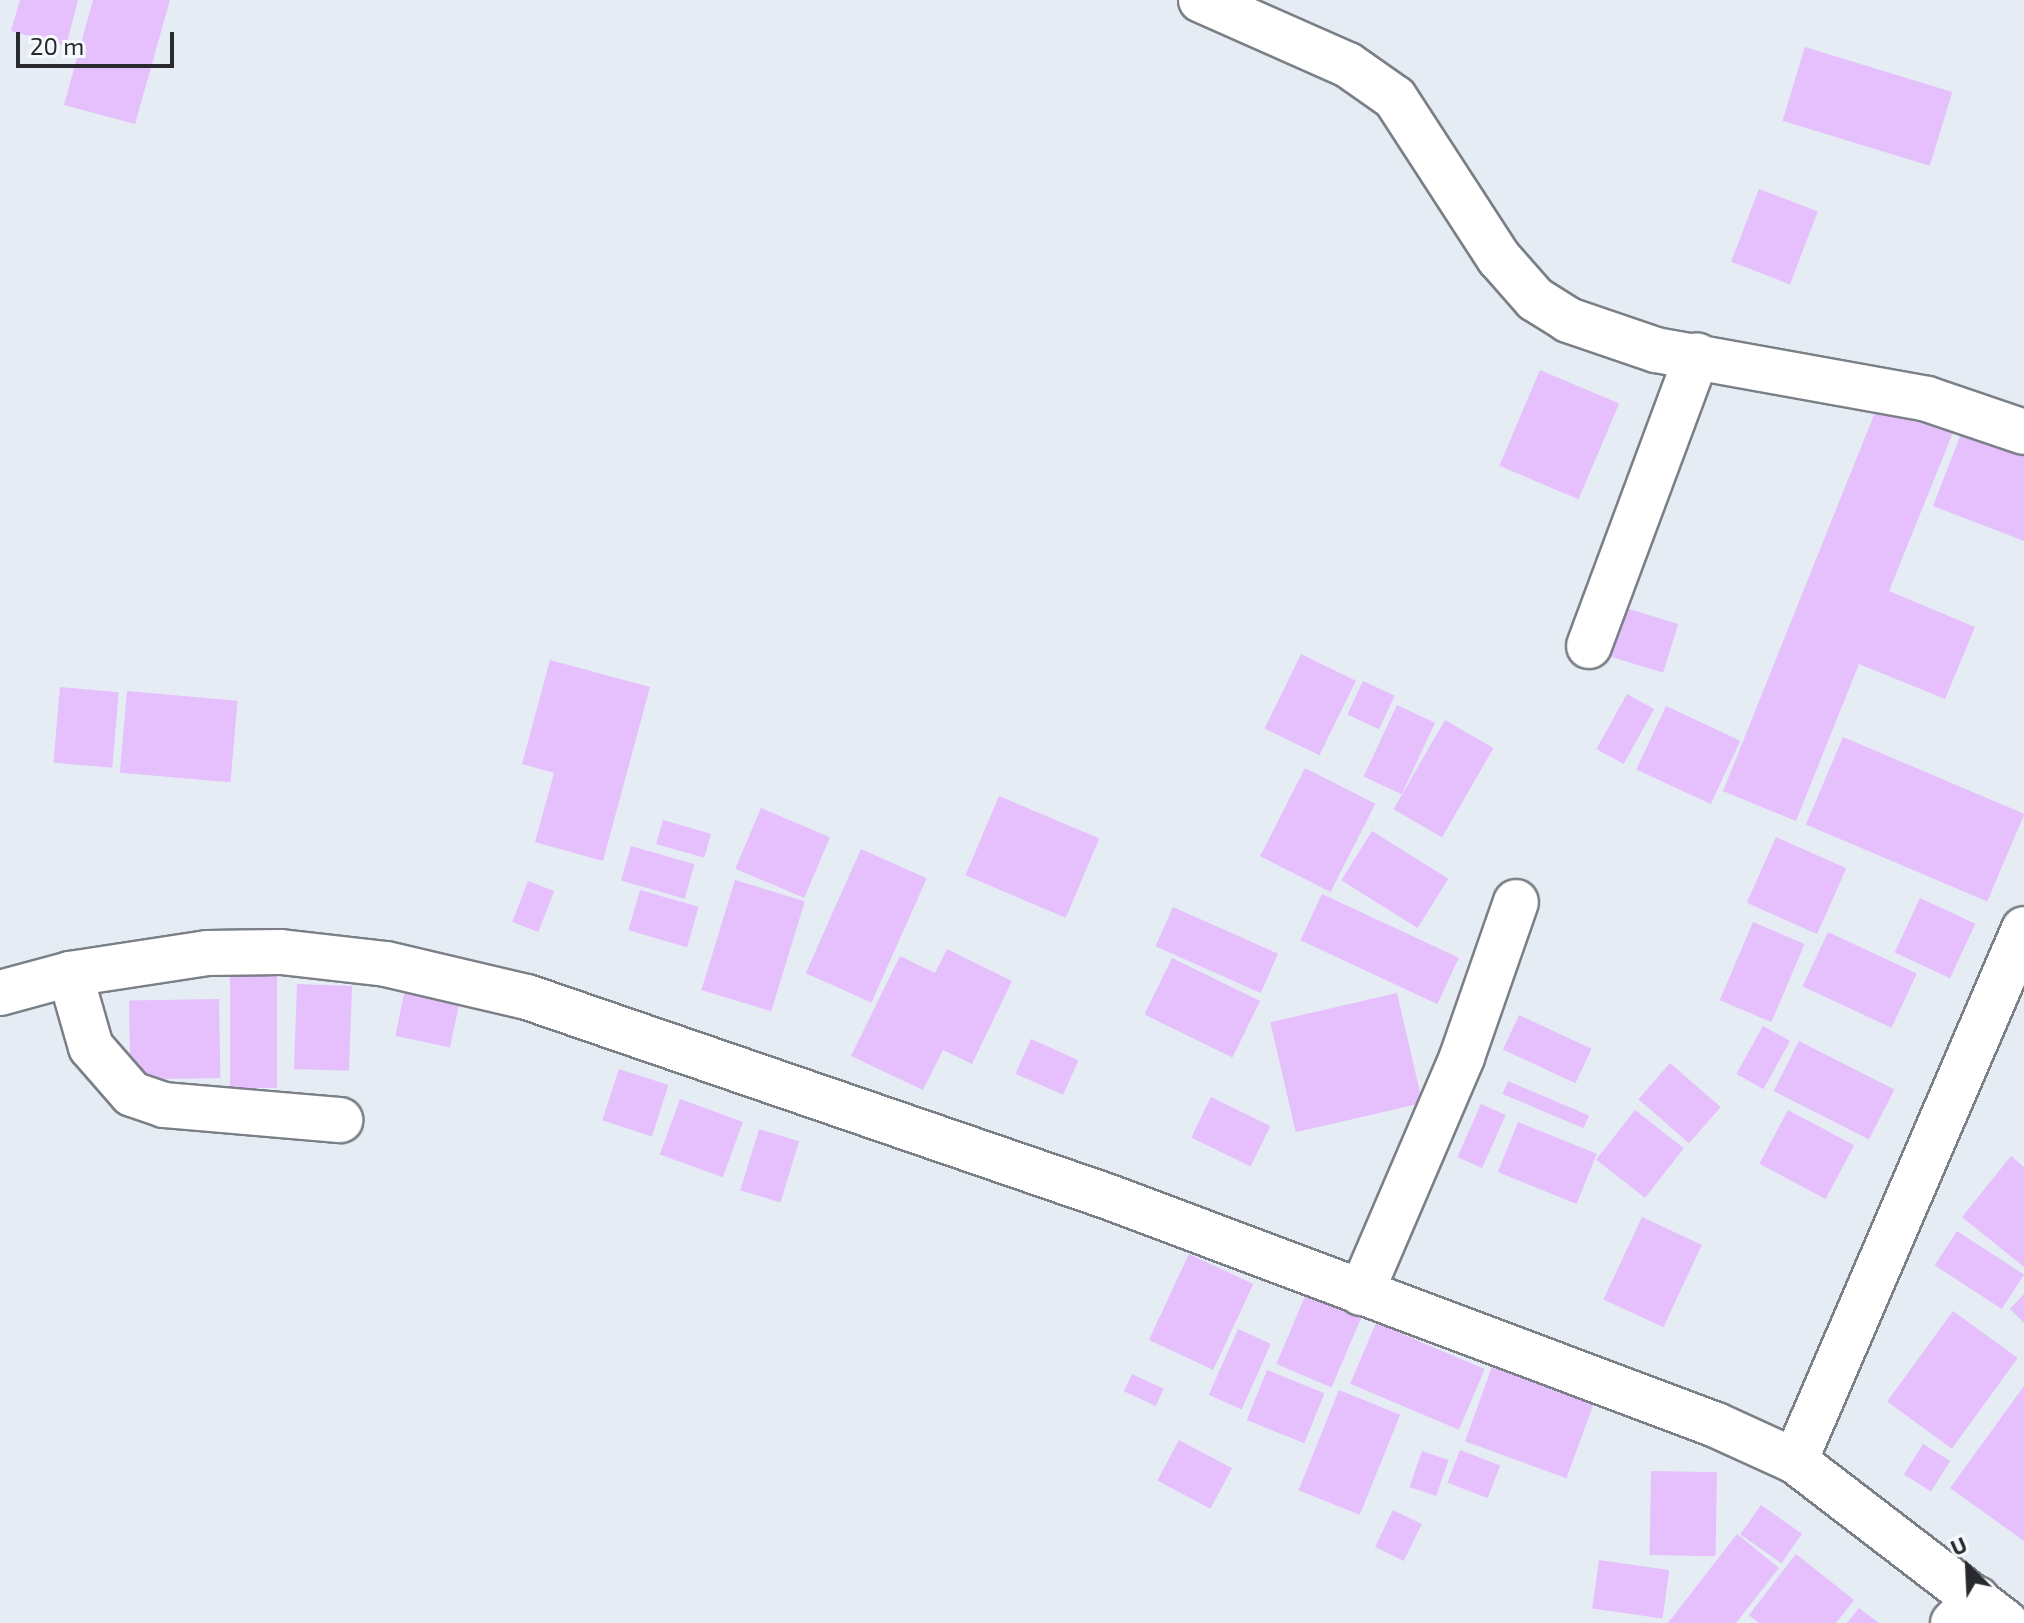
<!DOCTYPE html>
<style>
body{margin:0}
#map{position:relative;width:2024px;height:1623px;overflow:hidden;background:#e6ecf4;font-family:"Exo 2",sans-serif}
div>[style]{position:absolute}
.building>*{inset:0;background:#e5c0fd;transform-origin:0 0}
.roads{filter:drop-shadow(2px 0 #7b8087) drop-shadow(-2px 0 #7b8087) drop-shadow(0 2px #7b8087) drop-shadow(0 -2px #7b8087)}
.minor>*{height:44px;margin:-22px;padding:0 22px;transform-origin:22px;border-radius:22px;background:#fff}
.tertiary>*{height:44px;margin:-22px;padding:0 22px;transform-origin:22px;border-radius:22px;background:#fff}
span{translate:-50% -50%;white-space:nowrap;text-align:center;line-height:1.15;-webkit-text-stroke:8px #f6f9fe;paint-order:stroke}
.north{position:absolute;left:1928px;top:1527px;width:80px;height:80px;-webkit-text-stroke:6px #f6f9fe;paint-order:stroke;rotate:336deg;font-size:22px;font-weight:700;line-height:32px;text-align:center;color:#282a2d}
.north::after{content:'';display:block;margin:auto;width:28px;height:36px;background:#282a2d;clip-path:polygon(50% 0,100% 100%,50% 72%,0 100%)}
.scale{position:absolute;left:16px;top:32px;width:158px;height:36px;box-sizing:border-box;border:4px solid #282a2d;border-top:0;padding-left:10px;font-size:24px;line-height:28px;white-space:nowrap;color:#282a2d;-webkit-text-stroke:6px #f6f9fe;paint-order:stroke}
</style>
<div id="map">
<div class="building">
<i style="clip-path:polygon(20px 0,78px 0,66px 46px,11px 31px)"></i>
<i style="clip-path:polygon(93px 0,170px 0,135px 124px,64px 105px)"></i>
<i style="left:1805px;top:47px;width:154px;height:77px;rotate:17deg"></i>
<i style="left:1759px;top:189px;width:63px;height:78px;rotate:21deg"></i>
<i style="left:1540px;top:370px;width:86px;height:104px;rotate:23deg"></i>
<i style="clip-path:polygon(1880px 400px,1954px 430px,1889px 591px,1975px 627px,1945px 699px,1859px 664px,1796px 821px,1723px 791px)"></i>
<i style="clip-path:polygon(1962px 431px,2024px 455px,2024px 541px,1933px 506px)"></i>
<i style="left:1616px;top:605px;width:65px;height:51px;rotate:17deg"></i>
<i style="left:1301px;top:654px;width:61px;height:83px;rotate:26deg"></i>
<i style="clip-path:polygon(550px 660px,650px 687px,603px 861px,535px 842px,554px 773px,522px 764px)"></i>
<i style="left:1363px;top:681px;width:35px;height:37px;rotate:25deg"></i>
<i style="left:60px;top:687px;width:59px;height:76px;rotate:5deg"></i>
<i style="left:127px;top:691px;width:111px;height:82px;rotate:5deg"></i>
<i style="left:1627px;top:694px;width:31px;height:63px;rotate:29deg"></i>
<i style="left:1397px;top:705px;width:42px;height:79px;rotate:25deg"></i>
<i style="left:1666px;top:706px;width:82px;height:70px;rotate:25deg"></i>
<i style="left:1445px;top:720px;width:56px;height:103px;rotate:30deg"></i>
<i style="left:1843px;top:737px;width:197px;height:95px;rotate:23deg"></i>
<i style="left:1305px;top:768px;width:79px;height:99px;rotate:27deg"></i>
<i style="left:999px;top:796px;width:109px;height:86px;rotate:23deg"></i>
<i style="left:761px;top:808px;width:75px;height:66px;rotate:23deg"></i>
<i style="left:663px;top:820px;width:50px;height:25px;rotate:16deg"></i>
<i style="left:1372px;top:831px;width:90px;height:58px;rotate:32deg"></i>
<i style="left:1776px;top:837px;width:77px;height:72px;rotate:24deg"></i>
<i style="left:631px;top:846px;width:66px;height:36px;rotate:16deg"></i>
<i style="left:861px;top:849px;width:72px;height:136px;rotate:24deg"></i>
<i style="left:735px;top:880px;width:73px;height:115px;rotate:17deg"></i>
<i style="left:528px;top:881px;width:28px;height:44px;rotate:21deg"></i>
<i style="left:640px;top:890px;width:61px;height:42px;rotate:16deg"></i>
<i style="left:1322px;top:894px;width:151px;height:51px;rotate:25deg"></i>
<i style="left:1920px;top:898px;width:61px;height:60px;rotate:25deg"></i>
<i style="left:1173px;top:907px;width:115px;height:43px;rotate:24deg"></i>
<i style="left:1753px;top:922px;width:56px;height:85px;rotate:23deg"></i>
<i style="left:1828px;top:932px;width:98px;height:60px;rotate:25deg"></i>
<i style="clip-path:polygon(947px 949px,1012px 981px,972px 1064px,943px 1050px,923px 1090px,851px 1056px,900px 956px,935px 973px)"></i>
<i style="left:1172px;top:958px;width:98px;height:63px;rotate:26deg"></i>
<i style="left:230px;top:976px;width:47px;height:112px"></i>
<i style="left:297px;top:984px;width:55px;height:85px;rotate:2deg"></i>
<i style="left:406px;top:985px;width:56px;height:52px;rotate:12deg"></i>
<i style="left:1397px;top:993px;width:113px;height:130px;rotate:77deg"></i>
<i style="left:219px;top:999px;width:79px;height:90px;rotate:89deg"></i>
<i style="left:1519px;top:1015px;width:80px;height:38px;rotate:25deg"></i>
<i style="left:1763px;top:1026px;width:31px;height:55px;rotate:29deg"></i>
<i style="left:1031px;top:1039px;width:52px;height:38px;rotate:24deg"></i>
<i style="left:1799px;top:1041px;width:107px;height:56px;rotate:27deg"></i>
<i style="left:1670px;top:1063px;width:67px;height:48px;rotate:41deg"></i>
<i style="left:619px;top:1069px;width:52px;height:54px;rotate:18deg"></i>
<i style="left:1508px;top:1081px;width:88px;height:14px;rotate:23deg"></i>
<i style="left:1211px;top:1097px;width:66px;height:45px;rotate:26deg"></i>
<i style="left:680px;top:1099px;width:67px;height:59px;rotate:20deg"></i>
<i style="left:1481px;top:1104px;width:27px;height:58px;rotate:24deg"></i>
<i style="left:1635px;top:1110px;width:62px;height:63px;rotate:38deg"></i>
<i style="left:1788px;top:1110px;width:75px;height:61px;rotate:28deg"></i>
<i style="left:1518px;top:1122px;width:85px;height:54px;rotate:22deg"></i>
<i style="left:759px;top:1129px;width:42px;height:64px;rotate:17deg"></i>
<i style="clip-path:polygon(2011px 1156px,2024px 1167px,2024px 1267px,1962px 1217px)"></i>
<i style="left:1642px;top:1217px;width:66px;height:91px;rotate:25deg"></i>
<i style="left:1957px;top:1231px;width:80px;height:41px;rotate:33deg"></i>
<i style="left:1189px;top:1254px;width:71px;height:95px;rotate:25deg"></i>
<i style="left:1306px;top:1294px;width:60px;height:76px;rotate:23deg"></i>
<i style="clip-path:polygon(2024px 1294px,2024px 1323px,2010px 1309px)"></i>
<i style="left:1953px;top:1311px;width:80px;height:112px;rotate:36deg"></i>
<i style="left:1376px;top:1323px;width:118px;height:66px;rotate:23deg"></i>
<i style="left:1238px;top:1329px;width:36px;height:72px;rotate:24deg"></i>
<i style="left:1492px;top:1367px;width:108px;height:79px;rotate:20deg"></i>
<i style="left:1267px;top:1370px;width:62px;height:54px;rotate:22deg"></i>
<i style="left:1132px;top:1374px;width:35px;height:19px;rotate:25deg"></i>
<i style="clip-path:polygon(2024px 1386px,2024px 1541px,1950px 1488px)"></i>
<i style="left:1339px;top:1390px;width:66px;height:108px;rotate:22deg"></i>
<i style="left:1179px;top:1440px;width:60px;height:46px;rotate:28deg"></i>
<i style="left:1923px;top:1444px;width:32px;height:36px;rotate:32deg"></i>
<i style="left:1460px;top:1450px;width:43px;height:35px;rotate:21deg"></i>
<i style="left:1422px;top:1451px;width:28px;height:38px;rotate:19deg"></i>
<i style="left:1651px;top:1471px;width:66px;height:84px;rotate:1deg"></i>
<i style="left:1761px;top:1505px;width:50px;height:36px;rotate:35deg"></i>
<i style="left:1393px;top:1510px;width:32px;height:41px;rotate:26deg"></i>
<i style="clip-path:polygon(1737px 1534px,1779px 1568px,1736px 1623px,1668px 1623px)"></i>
<i style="clip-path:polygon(1796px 1554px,1854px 1600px,1836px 1623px,1759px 1623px,1749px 1615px)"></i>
<i style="left:1599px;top:1560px;width:71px;height:49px;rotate:8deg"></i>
<i style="clip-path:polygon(1859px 1608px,1879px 1623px,1847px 1623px)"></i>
</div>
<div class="roads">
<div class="minor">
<i style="left:1201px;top:0;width:161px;rotate:23.9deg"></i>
<i style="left:1348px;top:65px;width:57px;rotate:35.1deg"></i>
<i style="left:1395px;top:98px;width:191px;rotate:57deg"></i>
<i style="left:1499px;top:258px;width:55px;rotate:48.7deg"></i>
<i style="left:1535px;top:299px;width:39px;rotate:32deg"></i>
<i style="left:1568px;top:320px;width:93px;rotate:18.8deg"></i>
<i style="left:1656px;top:350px;width:275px;rotate:10.2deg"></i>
<i style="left:1927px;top:399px;width:102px;rotate:18.8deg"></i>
<i style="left:1589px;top:646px;width:310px;rotate:-69.6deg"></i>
<i style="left:70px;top:974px;width:76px;rotate:74deg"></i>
<i style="left:91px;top:1047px;width:62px;rotate:48.9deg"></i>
<i style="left:132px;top:1094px;width:34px;rotate:19deg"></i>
<i style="left:164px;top:1105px;width:177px;rotate:4.9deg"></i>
<i style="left:1361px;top:1293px;width:257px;rotate:-66.8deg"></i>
<i style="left:1462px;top:1057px;width:164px;rotate:-70.8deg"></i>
<i style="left:1795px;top:1461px;width:579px;rotate:-66.71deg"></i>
<i style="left:1953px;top:1623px;width:34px;rotate:-45deg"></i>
</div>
<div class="tertiary">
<i style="left:0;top:993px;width:73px;rotate:-15.2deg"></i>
<i style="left:70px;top:974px;width:139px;rotate:-8.7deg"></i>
<i style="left:207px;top:953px;width:74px;rotate:-0.8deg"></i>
<i style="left:281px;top:952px;width:106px;rotate:6.5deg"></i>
<i style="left:386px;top:964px;width:145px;rotate:13.2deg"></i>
<i style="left:527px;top:997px;width:615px;rotate:18.96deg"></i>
<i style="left:1109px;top:1197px;width:648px;rotate:20.59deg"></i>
<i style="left:1716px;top:1425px;width:87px;rotate:24.5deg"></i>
<i style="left:1795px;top:1461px;width:266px;rotate:37.5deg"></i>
</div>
</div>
<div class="north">U</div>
<div class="scale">20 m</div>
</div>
